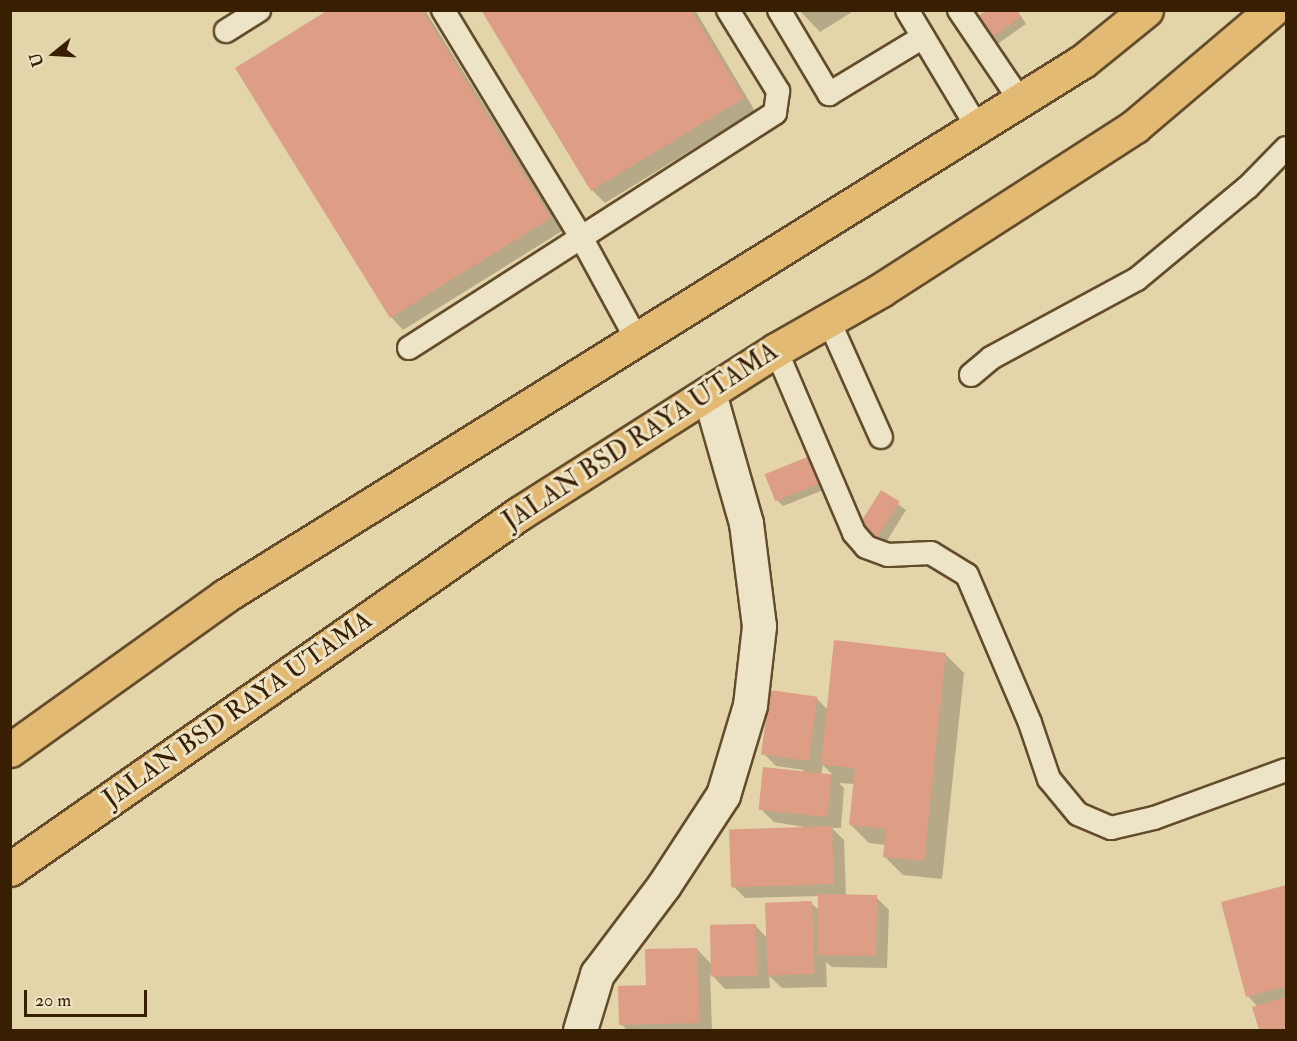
<!DOCTYPE html>
<style>
body{margin:0}
#map{position:relative;width:1297px;height:1041px;overflow:hidden;background:#e3d4a9;font-family:"IM FELL Double Pica",serif}
div>[style]{position:absolute}
.shadow>*{inset:0;background:#0003}
.building>*{inset:0;background:#dd9e85;transform-origin:0 0}
.roads{filter:drop-shadow(2px 0 #634c2b) drop-shadow(-2px 0 #634c2b) drop-shadow(0 2px #634c2b) drop-shadow(0 -2px #634c2b)}
.service>*{height:22px;margin:-11px;padding:0 11px;transform-origin:11px;border-radius:11px;background:#ede3c7}
.minor>*{height:33px;margin:-16.5px;padding:0 16.5px;transform-origin:16.5px;border-radius:16.5px;background:#ede3c7}
.primary>*{height:33px;margin:-16.5px;padding:0 16.5px;transform-origin:16.5px;border-radius:16.5px;background:#e2ba74}
span{translate:-50% -50%;white-space:nowrap;text-align:center;line-height:1.15;-webkit-text-stroke:6px #ede3c7;paint-order:stroke}
.street-label{font-size:26px;color:#381f01}
.frame{position:absolute;inset:0;border:12px solid #381f01;pointer-events:none}
.north{position:absolute;left:24px;top:24px;width:60px;height:60px;-webkit-text-stroke:4px #ede3c7;paint-order:stroke;rotate:252deg;font-size:16px;font-weight:700;line-height:24px;text-align:center;color:#381f01}
.north::after{content:'';display:block;margin:auto;width:21px;height:27px;background:#381f01;clip-path:polygon(50% 0,100% 100%,50% 72%,0 100%)}
.scale{position:absolute;left:24px;top:990px;width:123px;height:27px;box-sizing:border-box;border:3px solid #381f01;border-top:0;padding-left:8px;font-size:18px;line-height:21px;white-space:nowrap;color:#381f01;-webkit-text-stroke:4px #ede3c7;paint-order:stroke}
</style>
<div id="map">
<div class="shadow">
<i style="clip-path:polygon(331px 10px,425px 10px,562px 231px,403px 330px,391px 317px)"></i>
<i style="clip-path:polygon(483px 10px,695px 10px,755px 111px,605px 203px,592px 190px)"></i>
<i style="clip-path:polygon(799px 10px,855px 10px,820px 32px)"></i>
<i style="clip-path:polygon(990px 10px,1017px 10px,1026px 24px,979px 57px,972px 51px)"></i>
<i style="clip-path:polygon(810px 458px,826px 489px,783px 506px,777px 500px)"></i>
<i style="clip-path:polygon(881px 492px,906px 510px,885px 544px,866px 533px)"></i>
<i style="clip-path:polygon(evenodd,945px 654px,964px 673px,942px 879px,903px 875px,884px 856px,886px 845px,869px 843px,850px 824px,855px 784px,839px 783px,844px 788px,841px 828px,832px 828px,844px 840px,846px 896px,876px 897px,889px 910px,887px 968px,832px 967px,826px 962px,827px 987px,782px 988px,769px 976px,770px 988px,725px 989px,710px 973px,712px 1030px,627px 1030px,621px 1024px,648px 987px,697px 949px,712px 965px,755px 925px,767px 938px,811px 903px,820px 911px,820px 896px,745px 898px,732px 885px,810px 828px,774px 822px,761px 809px,804px 770px,776px 766px,763px 753px,817px 699px,828px 710px,945px 654px,823px 765px,833px 775px,821px 774px,823px 765px)"></i>
<i style="clip-path:polygon(1286px 886px,1286px 1030px,1260px 1030px,1254px 1008px,1258px 1007px,1248px 996px,1223px 903px)"></i>
</div>
<div class="building">
<i style="clip-path:polygon(328px 10px,422px 10px,551px 218px,390px 318px,235px 68px)"></i>
<i style="clip-path:polygon(481px 10px,691px 10px,744px 98px,591px 191px)"></i>
<i style="clip-path:polygon(987px 10px,1016px 10px,1021px 17px,971px 52px,957px 30px)"></i>
<i style="left:810px;top:456px;width:29px;height:49px;rotate:68deg"></i>
<i style="left:881px;top:490px;width:22px;height:44px;rotate:32deg"></i>
<i style="clip-path:polygon(834px 640px,946px 653px,924px 861px,883px 857px,886px 829px,849px 825px,855px 768px,821px 765px)"></i>
<i style="left:770px;top:690px;width:48px;height:65px;rotate:8deg"></i>
<i style="left:763px;top:767px;width:69px;height:43px;rotate:6deg"></i>
<i style="left:832px;top:826px;width:58px;height:103px;rotate:88deg"></i>
<i style="clip-path:polygon(1286px 885px,1286px 986px,1246px 997px,1221px 902px)"></i>
<i style="left:818px;top:894px;width:59px;height:61px;rotate:1deg"></i>
<i style="left:812px;top:901px;width:73px;height:47px;rotate:88deg"></i>
<i style="left:756px;top:924px;width:52px;height:46px;rotate:89deg"></i>
<i style="clip-path:polygon(697px 948px,700px 1023px,619px 1025px,618px 986px,646px 985px,645px 949px)"></i>
<i style="clip-path:polygon(1286px 997px,1286px 1030px,1259px 1030px,1252px 1007px)"></i>
</div>
<div class="roads">
<div class="service">
<i style="left:443px;top:10px;width:268px;rotate:58.7deg"></i>
<i style="left:582px;top:239px;width:115px;rotate:61.4deg"></i>
<i style="left:779px;top:10px;width:98px;rotate:59.2deg"></i>
<i style="left:829px;top:94px;width:110px;rotate:-31.2deg"></i>
<i style="left:907px;top:10px;width:136px;rotate:59.1deg"></i>
<i style="left:959px;top:10px;width:109px;rotate:55.9deg"></i>
<i style="left:226px;top:31px;width:39px;rotate:-32deg"></i>
<i style="left:829px;top:321px;width:127px;rotate:65.9deg"></i>
<i style="left:409px;top:348px;width:435px;rotate:-32.7deg"></i>
<i style="left:775px;top:113px;width:22px;rotate:-82deg"></i>
<i style="left:778px;top:91px;width:95px;rotate:-121.7deg"></i>
<i style="left:776px;top:350px;width:199px;rotate:66.9deg"></i>
<i style="left:854px;top:533px;width:18px;rotate:49deg"></i>
<i style="left:866px;top:547px;width:23px;rotate:20deg"></i>
<i style="left:888px;top:555px;width:43px;rotate:-2.7deg"></i>
<i style="left:931px;top:553px;width:42px;rotate:31.4deg"></i>
<i style="left:967px;top:575px;width:161px;rotate:66.9deg"></i>
<i style="left:1030px;top:723px;width:59px;rotate:71.3deg"></i>
<i style="left:1049px;top:779px;width:45px;rotate:50.4deg"></i>
<i style="left:1078px;top:814px;width:36px;rotate:23deg"></i>
<i style="left:1111px;top:828px;width:44px;rotate:-13.1deg"></i>
<i style="left:1154px;top:818px;width:140px;rotate:-20deg"></i>
<i style="left:971px;top:375px;width:26px;rotate:-40deg"></i>
<i style="left:991px;top:358px;width:166px;rotate:-28.4deg"></i>
<i style="left:1137px;top:279px;width:144px;rotate:-39.7deg"></i>
<i style="left:1248px;top:187px;width:54px;rotate:-45.7deg"></i>
</div>
<div class="minor">
<i style="left:580px;top:1030px;width:59px;rotate:-73.1deg"></i>
<i style="left:597px;top:974px;width:111px;rotate:-53deg"></i>
<i style="left:664px;top:885px;width:108px;rotate:-56.8deg"></i>
<i style="left:723px;top:795px;width:94px;rotate:-73.3deg"></i>
<i style="left:750px;top:705px;width:80px;rotate:-83.5deg"></i>
<i style="left:759px;top:626px;width:104px;rotate:-97.2deg"></i>
<i style="left:746px;top:523px;width:135px;rotate:-105.9deg"></i>
</div>
<div class="primary">
<i style="left:10px;top:750px;width:264px;rotate:-35.6deg"></i>
<i style="left:225px;top:596px;width:1011px;rotate:-31.95deg"></i>
<i style="left:1083px;top:61px;width:81px;rotate:-39deg"></i>
<i style="left:10px;top:869px;width:622px;rotate:-34.92deg"></i>
<i style="left:520px;top:513px;width:303px;rotate:-32.5deg"></i>
<i style="left:776px;top:350px;width:121px;rotate:-29.7deg"></i>
<i style="left:881px;top:290px;width:302px;rotate:-32.8deg"></i>
<i style="left:1135px;top:126px;width:180px;rotate:-40.3deg"></i>
</div>
</div>
<div class="street-label">
<span style="left:641px;top:437px;rotate:-33deg">JALAN BSD RAYA UTAMA</span>
<span style="left:238px;top:710px;rotate:-35deg">JALAN BSD RAYA UTAMA</span>
</div>
<div class="frame"></div>
<div class="north">U</div>
<div class="scale">20 m</div>
</div>
